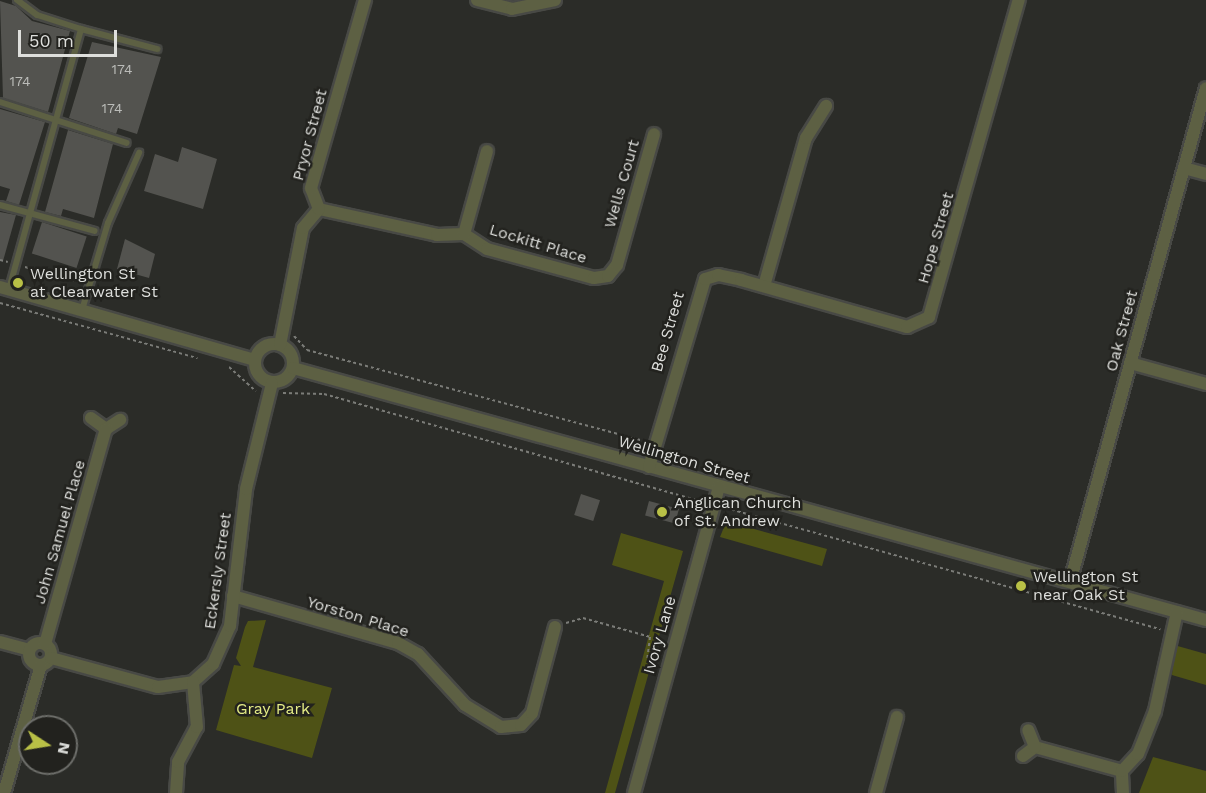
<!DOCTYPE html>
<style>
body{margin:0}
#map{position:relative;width:1206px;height:793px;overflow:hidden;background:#2b2c28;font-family:"Work Sans",sans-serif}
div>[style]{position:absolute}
.green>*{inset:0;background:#4e5216}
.building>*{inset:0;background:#53534f;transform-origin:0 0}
.path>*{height:2px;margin-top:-1px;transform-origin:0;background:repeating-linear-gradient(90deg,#7b7c78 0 3px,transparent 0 6px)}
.roads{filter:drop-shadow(2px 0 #484945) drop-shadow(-2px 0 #484945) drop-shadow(0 2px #484945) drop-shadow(0 -2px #484945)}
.service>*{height:6px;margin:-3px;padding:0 3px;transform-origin:3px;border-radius:3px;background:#5d6043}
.minor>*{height:12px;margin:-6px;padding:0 6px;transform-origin:6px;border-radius:6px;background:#5d6043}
.minor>.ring{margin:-6px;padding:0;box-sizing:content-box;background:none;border:12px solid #5d6043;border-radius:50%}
.dots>*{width:16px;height:16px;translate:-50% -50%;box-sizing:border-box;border:3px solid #22221e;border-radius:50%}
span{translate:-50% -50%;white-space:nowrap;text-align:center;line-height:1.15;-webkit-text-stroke:5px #22221e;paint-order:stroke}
.number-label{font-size:14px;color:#bbbcb9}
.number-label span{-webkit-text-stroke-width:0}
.street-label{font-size:16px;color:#dedfdc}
.poi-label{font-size:16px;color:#dedfdc}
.left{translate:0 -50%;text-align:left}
.park-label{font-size:16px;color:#e5ed86}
.north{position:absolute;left:18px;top:715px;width:60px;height:60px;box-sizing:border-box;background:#22221e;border:2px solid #6d6e6a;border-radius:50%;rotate:102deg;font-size:16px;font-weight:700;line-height:24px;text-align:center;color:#dedfdc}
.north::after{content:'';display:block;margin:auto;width:21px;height:27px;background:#b9c046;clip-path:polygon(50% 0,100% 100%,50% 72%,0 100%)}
.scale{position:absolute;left:18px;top:30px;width:99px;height:27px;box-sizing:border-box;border:3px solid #dedfdc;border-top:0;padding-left:8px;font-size:18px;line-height:21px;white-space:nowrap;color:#dedfdc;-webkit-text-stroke:4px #22221e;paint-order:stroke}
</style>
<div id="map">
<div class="green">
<i style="clip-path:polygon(736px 524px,827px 549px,822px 566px,720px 537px,724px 527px)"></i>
<i style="clip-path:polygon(621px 533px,683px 551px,615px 793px,605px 793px,664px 581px,612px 565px)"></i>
<i style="clip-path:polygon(266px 620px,253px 667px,332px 688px,312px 758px,216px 730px,234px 665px,241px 666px,236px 658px,245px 627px,248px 621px)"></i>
<i style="clip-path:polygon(1174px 645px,1206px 654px,1206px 685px,1172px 675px)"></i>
<i style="clip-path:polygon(1153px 757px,1206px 771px,1206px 793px,1139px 793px)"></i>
</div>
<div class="building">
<i style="clip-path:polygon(0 1px,16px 6px,32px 21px,70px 31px,48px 112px,3px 98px)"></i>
<i style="clip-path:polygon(92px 42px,161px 57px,137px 134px,118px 128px,116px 134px,69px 118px)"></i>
<i style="clip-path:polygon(0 109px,45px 122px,19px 205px,6px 201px,10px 189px,0 186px)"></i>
<i style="clip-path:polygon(68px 130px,113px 144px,94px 218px,63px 209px,61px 216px,45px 212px)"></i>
<i style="clip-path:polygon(182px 147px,217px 159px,203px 209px,144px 191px,155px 154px,178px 162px)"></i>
<i style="clip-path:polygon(0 212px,16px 215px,3px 261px,0 261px)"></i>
<i style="left:42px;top:222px;width:47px;height:33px;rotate:18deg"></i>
<i style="clip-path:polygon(125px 239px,155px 254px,149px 278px,117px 269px)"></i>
<i style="left:581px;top:494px;width:20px;height:22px;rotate:18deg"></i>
<i style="left:649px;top:501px;width:31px;height:15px;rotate:15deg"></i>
</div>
<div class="path">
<i style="left:0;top:260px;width:8px;rotate:14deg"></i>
<i style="left:25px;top:267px;width:57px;rotate:15.3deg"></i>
<i style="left:0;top:303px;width:205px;rotate:15.6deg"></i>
<i style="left:294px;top:336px;width:19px;rotate:47deg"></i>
<i style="left:307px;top:350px;width:350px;rotate:15.1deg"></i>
<i style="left:229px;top:367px;width:36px;rotate:42deg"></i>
<i style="left:283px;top:393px;width:41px;rotate:1.4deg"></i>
<i style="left:324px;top:394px;width:394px;rotate:15.9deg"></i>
<i style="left:726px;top:508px;width:451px;rotate:15.6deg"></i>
<i style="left:566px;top:623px;width:18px;rotate:-16deg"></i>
<i style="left:583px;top:618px;width:70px;rotate:15.8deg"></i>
<i style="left:650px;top:637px;width:23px;rotate:97deg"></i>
<i style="left:647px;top:660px;width:9px;rotate:18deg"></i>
</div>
<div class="roads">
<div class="service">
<i style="left:81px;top:29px;width:79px;rotate:14.7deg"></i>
<i style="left:0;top:102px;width:133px;rotate:17.9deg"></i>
<i style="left:0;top:205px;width:98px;rotate:15.3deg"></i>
<i style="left:9px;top:289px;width:270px;rotate:-74.5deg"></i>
<i style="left:81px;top:29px;width:46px;rotate:-162.3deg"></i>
<i style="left:37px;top:15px;width:25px;rotate:-143deg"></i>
<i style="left:82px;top:310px;width:91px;rotate:-73.4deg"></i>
<i style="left:108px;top:223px;width:77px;rotate:-66.1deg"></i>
</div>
<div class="minor">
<i style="left:477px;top:0;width:36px;rotate:14deg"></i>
<i style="left:512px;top:9px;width:44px;rotate:-11.8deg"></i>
<i style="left:1184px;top:168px;width:23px;rotate:15deg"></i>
<i style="left:319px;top:209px;width:121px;rotate:12.4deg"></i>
<i style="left:437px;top:235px;width:27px;rotate:-2deg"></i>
<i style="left:464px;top:234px;width:27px;rotate:33deg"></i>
<i style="left:487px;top:249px;width:111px;rotate:15.2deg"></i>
<i style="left:594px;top:278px;width:14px;rotate:-8deg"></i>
<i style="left:608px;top:276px;width:14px;rotate:-51deg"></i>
<i style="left:617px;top:265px;width:136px;rotate:-74.2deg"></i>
<i style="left:464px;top:234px;width:86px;rotate:-74.5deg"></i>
<i style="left:764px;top:286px;width:154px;rotate:-74.2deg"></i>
<i style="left:806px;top:138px;width:38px;rotate:-58deg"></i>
<i style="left:0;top:287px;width:265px;rotate:16deg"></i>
<i class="ring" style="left:255px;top:344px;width:26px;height:26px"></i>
<i style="left:280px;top:345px;width:119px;rotate:-78.9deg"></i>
<i style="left:303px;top:228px;width:25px;rotate:-50deg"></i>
<i style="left:319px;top:209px;width:22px;rotate:-111deg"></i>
<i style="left:311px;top:188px;width:196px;rotate:-74deg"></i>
<i style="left:1130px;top:363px;width:79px;rotate:15.4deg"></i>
<i style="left:293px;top:368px;width:947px;rotate:15.43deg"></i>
<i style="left:91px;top:418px;width:19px;rotate:36deg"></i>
<i style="left:106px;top:429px;width:17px;rotate:-33deg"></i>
<i style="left:649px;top:467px;width:196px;rotate:-73.4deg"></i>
<i style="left:705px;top:279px;width:14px;rotate:-17deg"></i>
<i style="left:718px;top:275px;width:24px;rotate:12deg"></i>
<i style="left:741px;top:280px;width:173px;rotate:15.8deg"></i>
<i style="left:907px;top:327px;width:24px;rotate:-24deg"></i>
<i style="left:929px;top:317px;width:330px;rotate:-74.2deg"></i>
<i style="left:1070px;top:582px;width:512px;rotate:-74.61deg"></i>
<i style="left:233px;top:596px;width:172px;rotate:15.9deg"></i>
<i style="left:398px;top:643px;width:23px;rotate:29deg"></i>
<i style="left:418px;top:654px;width:69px;rotate:47.3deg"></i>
<i style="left:465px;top:705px;width:42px;rotate:31.4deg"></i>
<i style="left:501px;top:727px;width:20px;rotate:-6deg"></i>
<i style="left:521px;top:725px;width:16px;rotate:-47deg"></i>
<i style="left:532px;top:713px;width:89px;rotate:-75deg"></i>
<i style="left:0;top:642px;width:30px;rotate:15deg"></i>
<i class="ring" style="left:29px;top:643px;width:10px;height:10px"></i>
<i style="left:45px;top:644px;width:223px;rotate:-74.2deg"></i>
<i style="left:51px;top:658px;width:111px;rotate:15.2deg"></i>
<i style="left:158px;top:687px;width:35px;rotate:-8deg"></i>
<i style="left:193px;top:682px;width:27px;rotate:-42deg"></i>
<i style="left:213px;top:664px;width:42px;rotate:-65.9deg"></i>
<i style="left:230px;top:626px;width:138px;rotate:-83.3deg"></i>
<i style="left:246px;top:489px;width:109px;rotate:-76.2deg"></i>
<i style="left:1035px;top:747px;width:90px;rotate:15.4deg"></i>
<i style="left:1023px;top:756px;width:15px;rotate:-37deg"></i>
<i style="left:1035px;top:747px;width:18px;rotate:-112deg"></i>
<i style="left:4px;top:793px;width:133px;rotate:-73.9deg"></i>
<i style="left:176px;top:793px;width:31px;rotate:-86deg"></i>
<i style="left:178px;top:762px;width:40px;rotate:-62deg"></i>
<i style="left:197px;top:727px;width:45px;rotate:-95.1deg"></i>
<i style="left:634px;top:793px;width:318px;rotate:-74.5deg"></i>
<i style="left:876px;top:793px;width:79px;rotate:-74.6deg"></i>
<i style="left:1123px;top:793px;width:22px;rotate:-93deg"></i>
<i style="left:1122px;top:771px;width:23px;rotate:-47deg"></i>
<i style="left:1138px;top:754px;width:46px;rotate:-68.4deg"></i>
<i style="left:1155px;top:711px;width:101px;rotate:-77.5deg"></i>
</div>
</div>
<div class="dots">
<i style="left:18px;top:283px;background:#b9c046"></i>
<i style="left:662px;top:512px;background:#b9c046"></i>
<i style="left:1021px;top:586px;background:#b9c046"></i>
</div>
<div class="number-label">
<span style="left:122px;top:69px">174</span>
<span style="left:20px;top:81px">174</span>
<span style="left:112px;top:108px">174</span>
</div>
<div class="street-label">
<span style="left:310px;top:135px;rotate:-75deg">Pryor Street</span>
<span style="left:622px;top:184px;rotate:-74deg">Wells Court</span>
<span style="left:936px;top:238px;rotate:-74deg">Hope Street</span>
<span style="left:538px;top:244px;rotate:17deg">Lockitt Place</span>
<span style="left:1122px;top:331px;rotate:-75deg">Oak Street</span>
<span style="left:668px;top:332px;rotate:-74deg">Bee Street</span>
<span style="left:684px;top:460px;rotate:16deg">Wellington Street</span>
<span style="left:60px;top:532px;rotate:-74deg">John Samuel Place</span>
<span style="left:218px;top:571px;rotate:-82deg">Eckersly Street</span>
<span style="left:358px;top:617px;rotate:17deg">Yorston Place</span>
<span style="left:660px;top:635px;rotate:-74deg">Ivory Lane</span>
</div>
<div class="poi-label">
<span class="left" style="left:30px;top:283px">Wellington St<br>at Clearwater St</span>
<span class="left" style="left:674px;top:512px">Anglican Church<br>of St. Andrew</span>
<span class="left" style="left:1033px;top:586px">Wellington St<br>near Oak St</span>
</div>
<div class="park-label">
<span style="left:273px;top:709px">Gray Park</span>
</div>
<div class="north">N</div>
<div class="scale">50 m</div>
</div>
